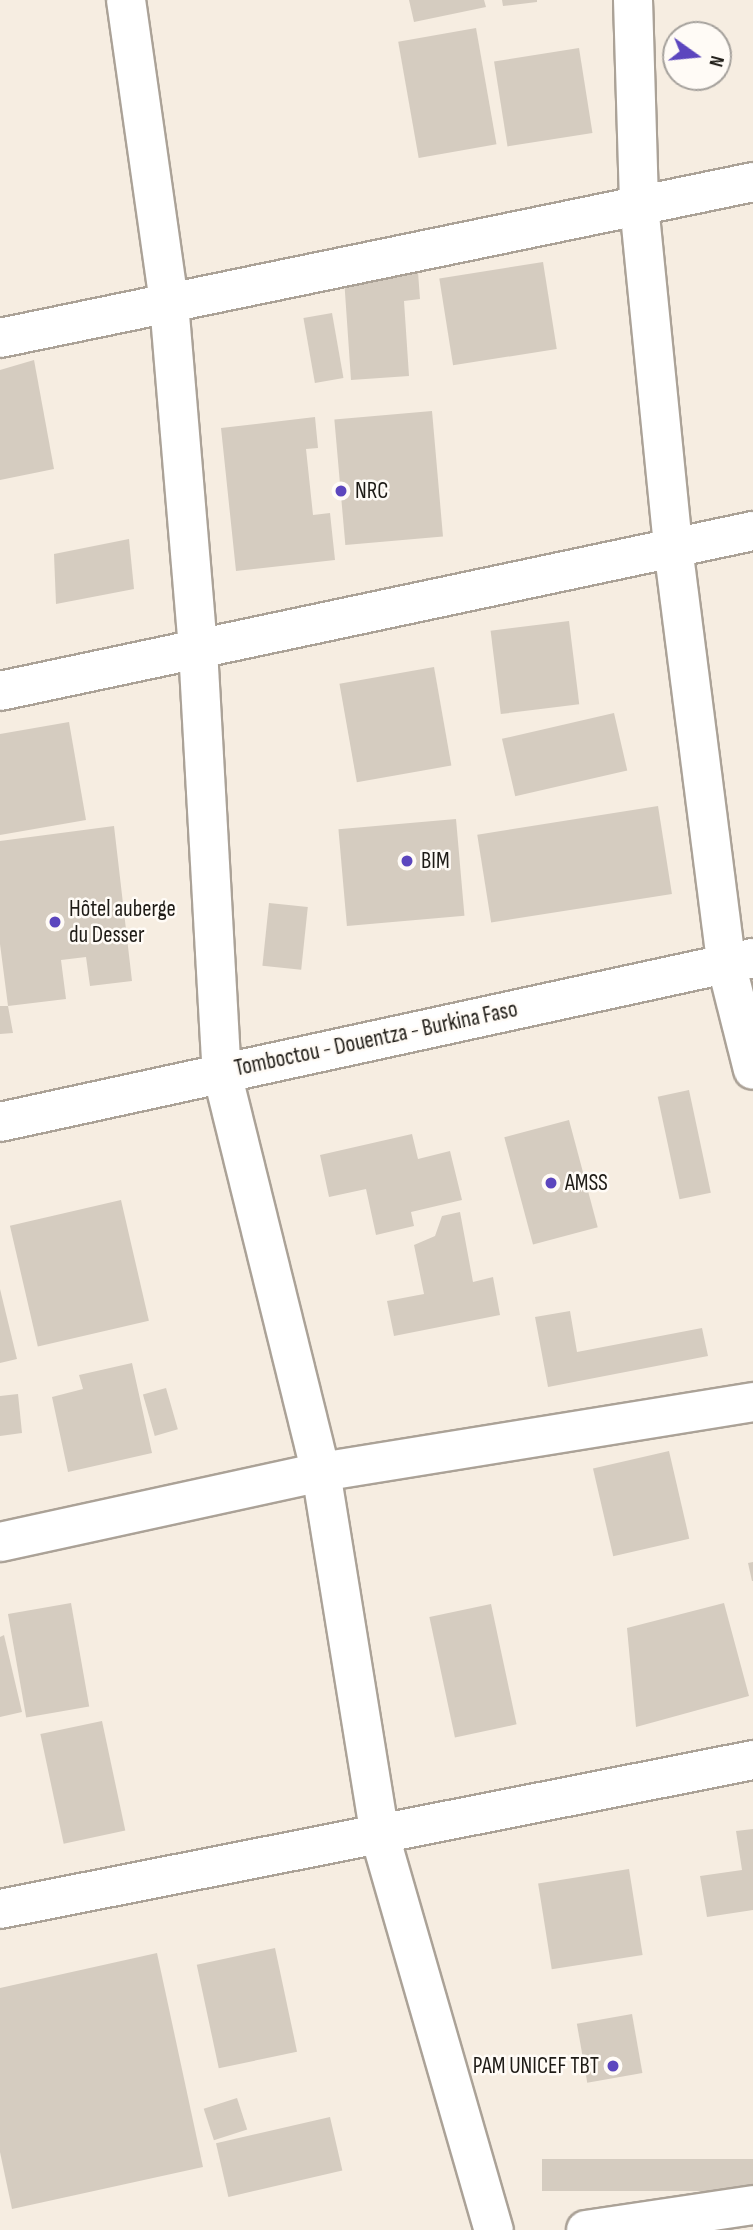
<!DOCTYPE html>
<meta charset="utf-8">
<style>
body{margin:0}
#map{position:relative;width:753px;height:2230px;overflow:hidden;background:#f6ede1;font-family:"Sofia Sans Condensed",sans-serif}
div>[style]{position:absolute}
.building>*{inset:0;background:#d5ccc0;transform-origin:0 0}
.roads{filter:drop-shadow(2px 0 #aba297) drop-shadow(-2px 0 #aba297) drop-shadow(0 2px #aba297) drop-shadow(0 -2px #aba297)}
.minor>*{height:38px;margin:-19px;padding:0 19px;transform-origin:19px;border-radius:19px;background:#fff}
.major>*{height:38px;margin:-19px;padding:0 19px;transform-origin:19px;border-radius:19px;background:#fff}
.dots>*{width:19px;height:19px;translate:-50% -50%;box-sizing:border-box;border:4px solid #fffbf6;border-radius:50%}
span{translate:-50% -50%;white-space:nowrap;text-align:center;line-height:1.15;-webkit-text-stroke:5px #fffbf6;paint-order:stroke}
.poi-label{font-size:23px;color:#1e1b16}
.left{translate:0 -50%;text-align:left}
.right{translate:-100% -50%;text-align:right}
.street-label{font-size:23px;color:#1e1b16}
.north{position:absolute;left:662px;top:21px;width:70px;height:70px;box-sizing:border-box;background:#fffbf6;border:2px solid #a5a19c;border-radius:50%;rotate:105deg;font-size:19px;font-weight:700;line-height:28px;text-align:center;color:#1e1b16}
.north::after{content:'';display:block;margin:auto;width:24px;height:32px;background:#5c46be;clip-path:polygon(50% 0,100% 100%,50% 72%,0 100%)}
</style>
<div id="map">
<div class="building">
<i style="clip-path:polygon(409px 0,484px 0,486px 7px,414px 22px)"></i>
<i style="clip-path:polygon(502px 0,537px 0,537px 2px,503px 6px)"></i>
<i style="left:476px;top:28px;width:118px;height:79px;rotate:80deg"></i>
<i style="left:579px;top:48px;width:86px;height:86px;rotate:81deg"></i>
<i style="left:543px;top:262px;width:88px;height:105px;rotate:81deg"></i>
<i style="clip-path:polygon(418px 272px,420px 299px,404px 301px,409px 376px,351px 380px,344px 278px)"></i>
<i style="left:332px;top:313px;width:66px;height:29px;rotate:80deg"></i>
<i style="clip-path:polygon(34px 360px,54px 469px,0 480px,0 370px)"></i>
<i style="left:432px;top:411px;width:126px;height:98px;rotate:85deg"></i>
<i style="clip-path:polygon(315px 417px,318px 448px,306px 449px,313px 515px,330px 513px,335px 560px,236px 571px,221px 428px)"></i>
<i style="clip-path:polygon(129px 539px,134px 589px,56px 604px,54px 554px)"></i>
<i style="left:569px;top:621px;width:84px;height:79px;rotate:83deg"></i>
<i style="left:434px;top:667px;width:100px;height:96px;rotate:80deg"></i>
<i style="left:614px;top:713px;width:59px;height:115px;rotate:77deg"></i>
<i style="clip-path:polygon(69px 722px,86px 820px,0 835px,0 734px)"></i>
<i style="left:658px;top:806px;width:89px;height:183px;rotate:81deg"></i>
<i style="left:456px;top:819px;width:97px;height:118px;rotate:85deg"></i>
<i style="clip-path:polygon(114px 826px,132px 981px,90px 986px,86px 957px,61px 960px,66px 999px,8px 1006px,13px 1033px,0 1034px,0 1006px,8px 1006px,0 944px,0 841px)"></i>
<i style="left:269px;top:903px;width:39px;height:63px;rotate:6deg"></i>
<i style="left:689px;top:1090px;width:105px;height:32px;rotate:78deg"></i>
<i style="left:569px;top:1120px;width:111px;height:67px;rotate:75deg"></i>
<i style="clip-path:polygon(412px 1134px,418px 1159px,450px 1151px,462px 1200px,411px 1212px,414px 1226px,376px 1235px,366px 1189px,329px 1197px,320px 1155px)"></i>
<i style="left:121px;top:1200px;width:124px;height:114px;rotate:77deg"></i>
<i style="clip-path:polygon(460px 1212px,473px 1282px,493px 1277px,500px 1315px,394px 1336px,387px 1301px,424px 1294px,414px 1245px,435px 1236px,442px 1216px)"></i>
<i style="clip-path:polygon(0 1289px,17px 1359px,0 1363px)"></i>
<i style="clip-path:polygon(570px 1311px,577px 1352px,702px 1328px,708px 1356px,548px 1387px,535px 1317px)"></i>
<i style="clip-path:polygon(132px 1363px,152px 1453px,68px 1472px,52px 1397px,83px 1389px,79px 1375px)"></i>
<i style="left:166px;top:1388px;width:43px;height:24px;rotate:74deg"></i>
<i style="clip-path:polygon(18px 1394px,22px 1433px,0 1436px,0 1396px)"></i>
<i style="left:669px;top:1451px;width:90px;height:78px;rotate:77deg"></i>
<i style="clip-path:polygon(753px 1562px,753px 1581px,752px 1581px,748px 1563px)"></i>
<i style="left:71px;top:1603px;width:105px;height:64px;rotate:80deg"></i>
<i style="clip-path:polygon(724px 1603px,749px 1696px,636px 1727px,627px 1628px)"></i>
<i style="left:491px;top:1604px;width:123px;height:63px;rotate:78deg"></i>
<i style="clip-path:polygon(4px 1635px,22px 1712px,0 1717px,0 1637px)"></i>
<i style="left:102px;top:1721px;width:112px;height:63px;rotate:78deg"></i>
<i style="clip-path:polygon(753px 1829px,753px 1910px,707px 1917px,700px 1876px,742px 1870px,736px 1831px)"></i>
<i style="left:629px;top:1869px;width:87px;height:92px;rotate:81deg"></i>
<i style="left:275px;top:1948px;width:106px;height:80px;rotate:78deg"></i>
<i style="clip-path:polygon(157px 1953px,203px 2167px,12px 2209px,0 2152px,0 1988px)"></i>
<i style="left:632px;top:2014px;width:60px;height:56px;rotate:80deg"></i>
<i style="left:237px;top:2098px;width:33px;height:35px;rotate:72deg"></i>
<i style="left:330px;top:2117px;width:55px;height:117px;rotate:77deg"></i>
<i style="left:753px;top:2159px;width:32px;height:211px;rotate:90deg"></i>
</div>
<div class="roads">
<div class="minor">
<i style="left:126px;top:0;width:306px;rotate:81.9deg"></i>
<i style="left:169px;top:303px;width:347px;rotate:85.2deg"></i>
<i style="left:198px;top:649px;width:425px;rotate:86.8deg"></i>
<i style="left:633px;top:0;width:205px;rotate:88.3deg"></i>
<i style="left:639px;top:205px;width:344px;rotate:84.3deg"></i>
<i style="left:673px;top:547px;width:419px;rotate:82.7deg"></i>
<i style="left:726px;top:963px;width:110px;rotate:75.8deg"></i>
<i style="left:0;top:338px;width:769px;rotate:-11.7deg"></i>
<i style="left:0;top:691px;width:770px;rotate:-12deg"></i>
<i style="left:0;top:1542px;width:329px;rotate:-12.3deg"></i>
<i style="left:321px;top:1472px;width:438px;rotate:-9.2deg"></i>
<i style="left:0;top:1909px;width:768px;rotate:-11.19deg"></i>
<i style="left:586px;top:2230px;width:169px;rotate:-8.5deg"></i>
</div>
<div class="major">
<i style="left:222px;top:1073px;width:411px;rotate:76.1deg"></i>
<i style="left:321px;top:1472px;width:369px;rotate:80.8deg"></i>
<i style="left:380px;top:1836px;width:410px;rotate:73.9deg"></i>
<i style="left:0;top:1122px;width:771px;rotate:-12.29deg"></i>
</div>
</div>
<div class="dots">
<i style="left:341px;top:491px;background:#5c46be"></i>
<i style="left:407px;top:861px;background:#5c46be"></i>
<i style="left:55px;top:922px;background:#5c46be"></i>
<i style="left:551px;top:1183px;background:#5c46be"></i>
<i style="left:613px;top:2066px;background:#5c46be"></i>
</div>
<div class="poi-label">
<span class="left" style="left:355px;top:491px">NRC</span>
<span class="left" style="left:421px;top:861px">BIM</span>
<span class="left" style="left:69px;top:922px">Hôtel auberge<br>du Desser</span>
<span class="left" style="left:565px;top:1183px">AMSS</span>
<span class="right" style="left:599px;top:2066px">PAM UNICEF TBT</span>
</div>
<div class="street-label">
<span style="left:376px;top:1039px;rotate:-12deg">Tomboctou - Douentza - Burkina Faso</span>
</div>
<div class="north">N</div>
</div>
